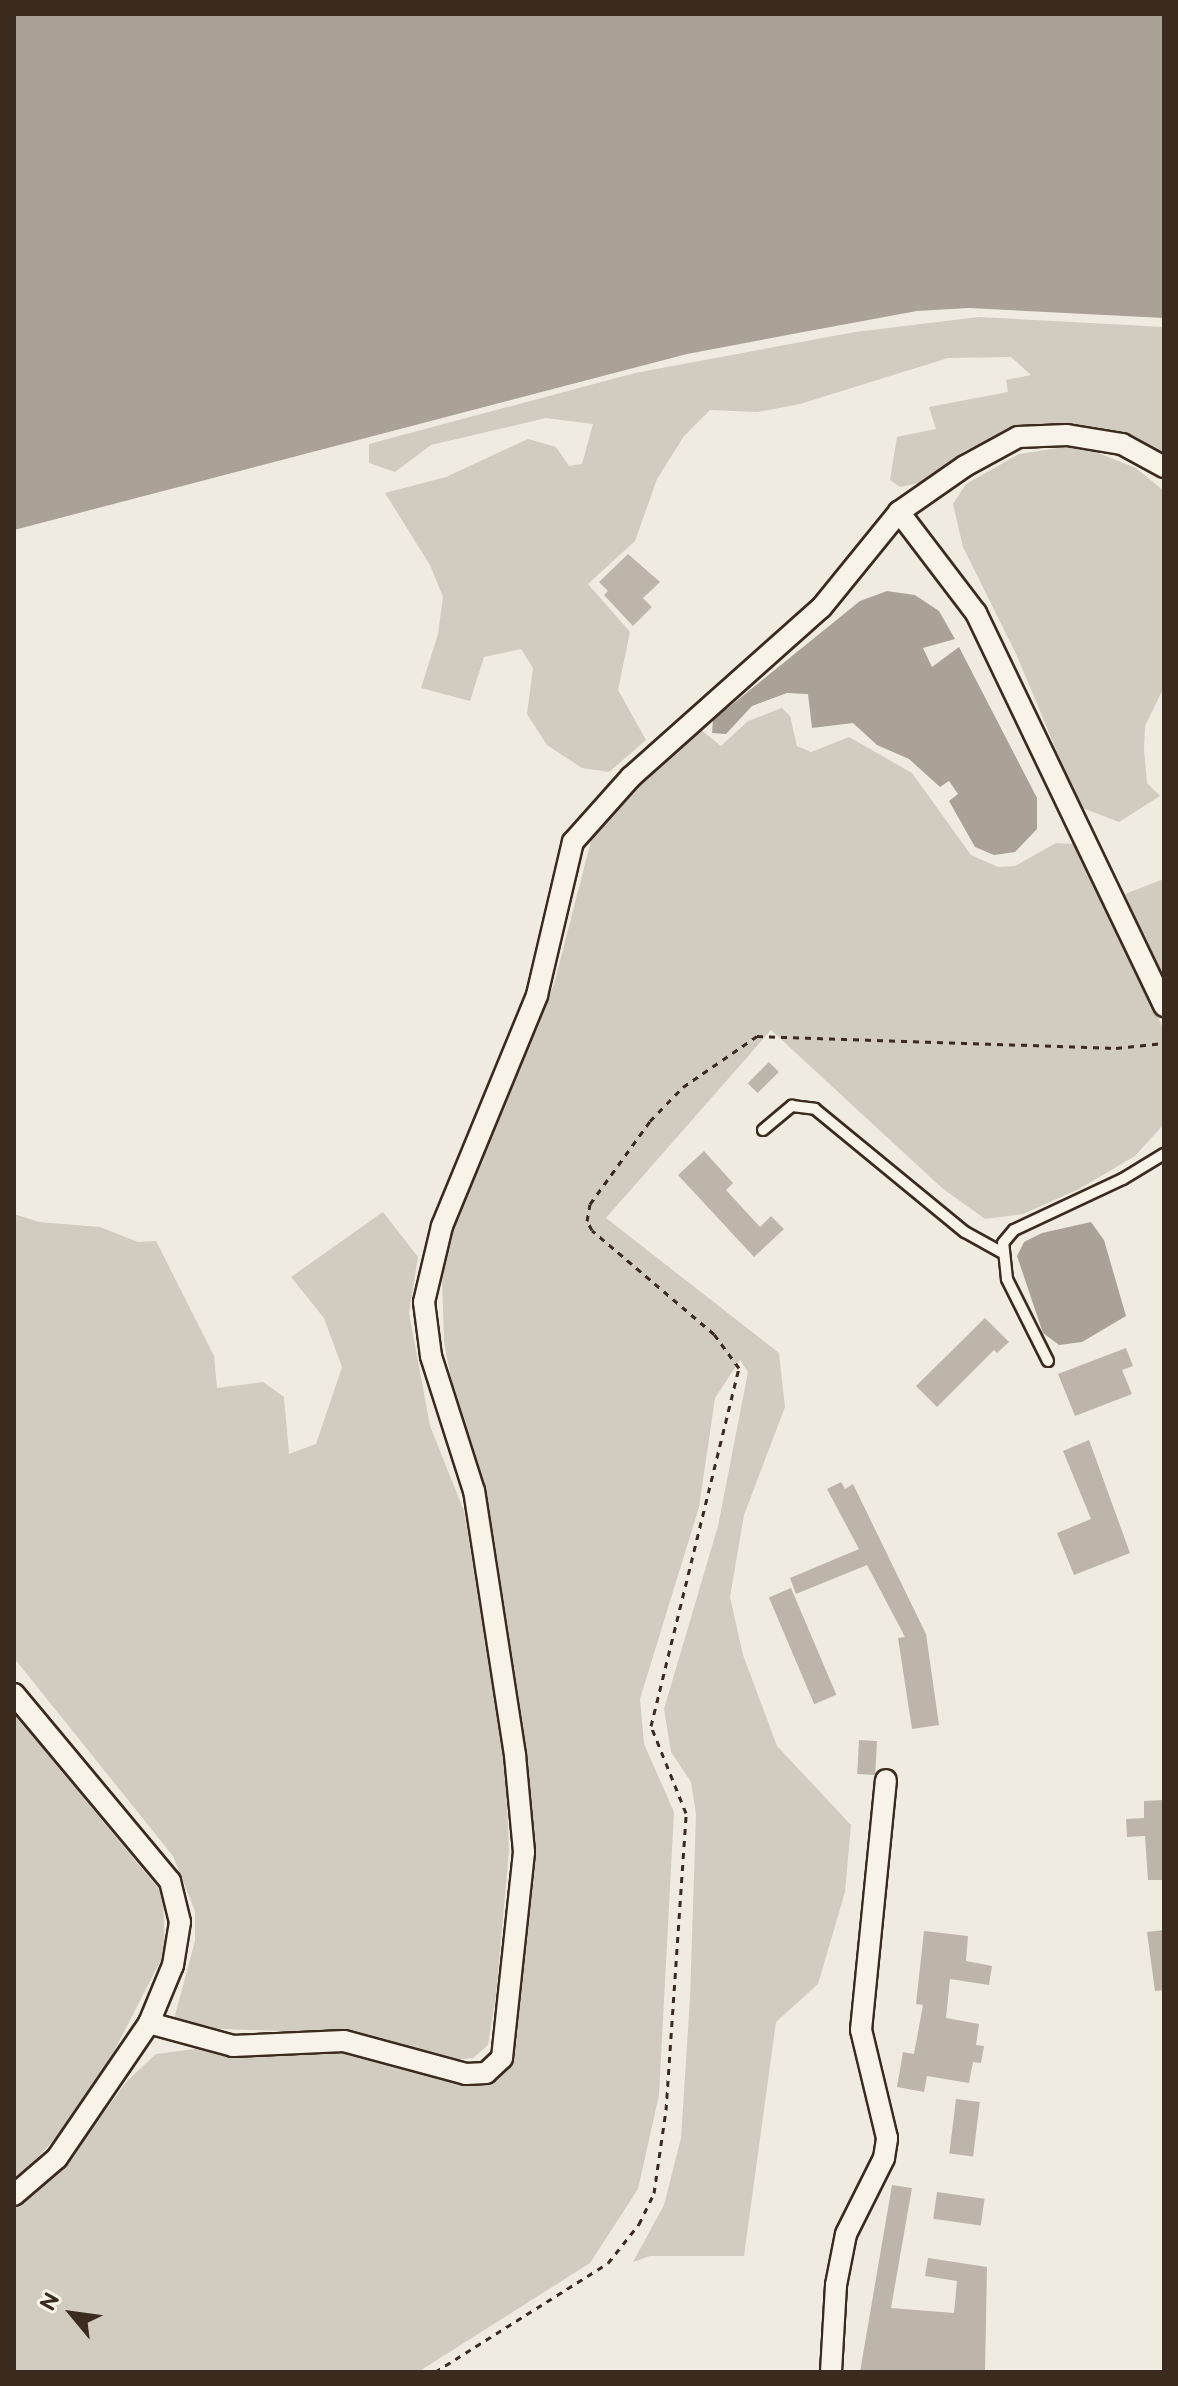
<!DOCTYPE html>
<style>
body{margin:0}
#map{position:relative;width:1178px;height:2386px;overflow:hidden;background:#efebe0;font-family:"Balsamiq Sans",sans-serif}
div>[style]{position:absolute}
.green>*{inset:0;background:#d1cbc0}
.water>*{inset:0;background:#aaa296}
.building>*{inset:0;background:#bdb5aa;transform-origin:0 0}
.path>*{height:3px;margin-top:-1.5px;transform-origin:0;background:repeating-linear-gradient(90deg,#3b2a1e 0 6px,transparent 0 12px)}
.roads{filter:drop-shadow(2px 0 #3b2a1e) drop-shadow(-2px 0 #3b2a1e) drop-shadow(0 2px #3b2a1e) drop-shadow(0 -2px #3b2a1e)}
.lane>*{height:10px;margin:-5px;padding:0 5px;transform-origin:5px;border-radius:5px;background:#f7f3e8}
.street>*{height:20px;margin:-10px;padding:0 10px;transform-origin:10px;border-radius:10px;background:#f7f3e8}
span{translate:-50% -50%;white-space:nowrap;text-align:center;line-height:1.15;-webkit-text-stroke:6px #f7f3e8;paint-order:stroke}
.frame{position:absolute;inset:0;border:16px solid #3b2a1e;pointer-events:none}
.north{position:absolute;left:32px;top:2274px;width:80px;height:80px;-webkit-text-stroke:6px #f7f3e8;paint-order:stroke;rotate:299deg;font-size:22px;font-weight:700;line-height:32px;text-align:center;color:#3b2a1e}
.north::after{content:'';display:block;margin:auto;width:28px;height:36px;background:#3b2a1e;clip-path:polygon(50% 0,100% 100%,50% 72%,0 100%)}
</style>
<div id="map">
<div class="green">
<i style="clip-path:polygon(979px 317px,1164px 327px,1164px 456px,1121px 434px,1070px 424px,1018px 428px,964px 451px,924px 482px,900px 487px,890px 480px,897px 437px,936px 429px,929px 407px,1008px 392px,1006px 380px,1031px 375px,1011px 357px,948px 358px,800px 404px,758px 412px,710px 410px,684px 436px,657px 479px,635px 541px,588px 584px,630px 632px,618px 690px,646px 740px,609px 772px,582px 768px,547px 745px,527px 714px,533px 668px,521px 649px,484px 657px,470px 701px,421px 688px,438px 634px,443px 597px,430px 565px,385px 493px,446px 477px,528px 439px,556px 447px,569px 466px,582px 464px,593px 424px,546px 418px,431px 445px,395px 472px,369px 463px,369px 444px,635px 373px,855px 332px)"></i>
<i style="clip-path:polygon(1078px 445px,1136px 468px,1164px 491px,1164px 687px,1145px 726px,1144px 749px,1147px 783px,1160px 796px,1119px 822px,1080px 807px,1017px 656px,963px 547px,953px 504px,966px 484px,1019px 454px)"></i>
<i style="clip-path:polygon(782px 708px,790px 716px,797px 746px,811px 752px,849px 737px,912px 773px,971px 855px,998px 867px,1015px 866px,1056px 843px,1074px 844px,1164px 1030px,1164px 1124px,1135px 1156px,1079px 1189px,1023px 1214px,985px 1219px,942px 1188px,771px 1030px,606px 1218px,779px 1353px,785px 1407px,744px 1515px,730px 1597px,743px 1655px,777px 1746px,851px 1825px,845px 1892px,818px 1984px,776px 2022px,744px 2256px,650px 2256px,633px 2262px,664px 2205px,681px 2138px,690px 1999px,696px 1814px,691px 1782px,671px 1752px,664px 1709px,718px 1526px,748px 1372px,740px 1360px,715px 1398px,699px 1507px,640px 1699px,644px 1744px,674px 1812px,659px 2095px,638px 2189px,590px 2263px,418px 2372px,14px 2372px,14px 2209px,62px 2170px,127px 2081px,156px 2054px,202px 2048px,230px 2053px,345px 2051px,461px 2082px,493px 2084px,508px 2065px,516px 2047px,533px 1850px,524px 1751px,483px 1483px,457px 1410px,444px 1342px,442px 1276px,459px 1208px,554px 984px,592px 837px,642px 781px,700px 729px,721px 746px,748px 721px)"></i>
<i style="clip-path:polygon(1164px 879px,1164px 982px,1125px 894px)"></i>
<i style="clip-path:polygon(383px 1212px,418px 1257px,409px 1313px,430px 1426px,464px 1511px,505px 1759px,509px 1851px,496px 1995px,488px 2045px,473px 2058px,455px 2060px,359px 2034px,197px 2028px,174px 2019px,195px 1941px,195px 1911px,173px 1856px,14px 1658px,14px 1214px,39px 1222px,100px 1227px,138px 1242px,156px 1241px,214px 1356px,217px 1388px,263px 1382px,284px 1397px,289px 1454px,316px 1444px,342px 1367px,324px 1318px,291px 1277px)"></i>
<i style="clip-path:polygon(14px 1714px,163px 1894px,165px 1952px,87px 2104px,14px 2183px)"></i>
</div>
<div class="water">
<i style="clip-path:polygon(14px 14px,1164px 14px,1164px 318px,969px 308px,917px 311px,798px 333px,687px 354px,14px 530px)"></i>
<i style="clip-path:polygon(887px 591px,915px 595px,939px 611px,955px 639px,923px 648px,932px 667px,959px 647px,1037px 798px,1037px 829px,1015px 852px,994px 855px,975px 847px,949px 801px,958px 794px,949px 781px,940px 787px,909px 759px,877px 745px,853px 723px,812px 728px,808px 694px,787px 693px,752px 706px,726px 734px,712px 733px,713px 720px,860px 601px)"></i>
<i style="clip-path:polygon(1091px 1222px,1104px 1240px,1126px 1316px,1082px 1342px,1059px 1345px,1043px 1333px,1017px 1256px,1024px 1242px,1042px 1233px)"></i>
</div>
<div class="building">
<i style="clip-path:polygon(628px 554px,660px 582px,643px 598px,652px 607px,633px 626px,604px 595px,608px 591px,599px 582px)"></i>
<i style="left:769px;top:1062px;width:14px;height:30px;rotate:45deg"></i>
<i style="clip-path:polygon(704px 1151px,733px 1183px,726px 1190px,760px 1227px,771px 1216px,784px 1229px,754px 1257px,678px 1175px)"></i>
<i style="clip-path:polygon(985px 1318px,1009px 1342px,997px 1353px,994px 1350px,937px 1407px,916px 1386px)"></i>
<i style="clip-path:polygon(1126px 1348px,1133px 1366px,1122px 1370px,1132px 1394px,1075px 1416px,1058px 1374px)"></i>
<i style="clip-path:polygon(1089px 1440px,1130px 1553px,1074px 1575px,1057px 1533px,1091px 1519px,1063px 1451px)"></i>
<i style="clip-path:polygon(841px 1482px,845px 1489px,853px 1484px,926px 1634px,939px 1725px,912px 1729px,898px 1638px,905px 1637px,867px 1565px,796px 1594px,790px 1578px,859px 1549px,827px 1489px)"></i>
<i style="left:791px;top:1588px;width:116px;height:24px;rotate:67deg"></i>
<i style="left:859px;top:1740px;width:18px;height:34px;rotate:3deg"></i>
<i style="clip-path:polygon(1164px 1800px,1164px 1880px,1148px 1880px,1145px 1836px,1127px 1837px,1126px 1819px,1144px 1818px,1144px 1801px)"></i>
<i style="clip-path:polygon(1164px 1930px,1164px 1990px,1155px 1991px,1147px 1932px)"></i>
<i style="clip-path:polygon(924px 1931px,968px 1936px,966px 1961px,992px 1966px,989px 1985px,950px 1979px,946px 2018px,979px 2024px,976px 2045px,984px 2046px,981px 2063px,973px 2062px,969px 2083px,927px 2076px,924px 2092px,897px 2087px,903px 2052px,914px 2054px,923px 2005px,916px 2004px)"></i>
<i style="left:956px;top:2099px;width:24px;height:55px;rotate:7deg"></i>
<i style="clip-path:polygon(892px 2185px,912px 2188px,891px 2308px,954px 2313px,957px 2281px,925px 2276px,928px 2258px,987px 2267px,985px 2372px,860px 2372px)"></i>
<i style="left:937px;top:2192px;width:48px;height:27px;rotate:8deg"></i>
</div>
<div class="path">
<i style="left:435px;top:2372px;width:204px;rotate:-32.2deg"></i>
<i style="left:608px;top:2263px;width:50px;rotate:-51.5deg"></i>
<i style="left:639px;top:2224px;width:34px;rotate:-64deg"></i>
<i style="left:654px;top:2193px;width:84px;rotate:-81.8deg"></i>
<i style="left:666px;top:2110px;width:298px;rotate:-86.1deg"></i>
<i style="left:686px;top:1813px;width:94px;rotate:-111.9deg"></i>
<i style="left:651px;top:1726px;width:369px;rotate:-76.2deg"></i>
<i style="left:739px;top:1368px;width:42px;rotate:-126.3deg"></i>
<i style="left:714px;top:1334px;width:160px;rotate:-139.6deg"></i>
<i style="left:592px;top:1230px;width:10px;rotate:-119deg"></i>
<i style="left:587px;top:1221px;width:17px;rotate:-80deg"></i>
<i style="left:590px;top:1204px;width:102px;rotate:-54.1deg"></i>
<i style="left:650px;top:1121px;width:47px;rotate:-45.9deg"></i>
<i style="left:683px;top:1087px;width:90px;rotate:-34.6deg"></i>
<i style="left:757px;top:1036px;width:359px;rotate:1.9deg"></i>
<i style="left:1116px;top:1048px;width:48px;rotate:-5.9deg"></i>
</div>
<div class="roads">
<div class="lane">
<i style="left:763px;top:1130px;width:38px;rotate:-40deg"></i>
<i style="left:792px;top:1106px;width:23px;rotate:7deg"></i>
<i style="left:815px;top:1109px;width:194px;rotate:39.4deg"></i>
<i style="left:965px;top:1232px;width:41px;rotate:29.1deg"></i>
<i style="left:1048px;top:1361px;width:92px;rotate:-116.6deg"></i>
<i style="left:1007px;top:1279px;width:36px;rotate:-96deg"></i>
<i style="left:1003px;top:1243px;width:17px;rotate:-50deg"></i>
<i style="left:1014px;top:1230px;width:120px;rotate:-25.1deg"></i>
<i style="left:1123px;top:1179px;width:48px;rotate:-31.4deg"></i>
</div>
<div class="street">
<i style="left:899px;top:512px;width:127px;rotate:52.7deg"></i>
<i style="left:976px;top:613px;width:436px;rotate:64.4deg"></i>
<i style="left:14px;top:1694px;width:244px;rotate:50.2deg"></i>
<i style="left:170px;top:1881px;width:42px;rotate:76.3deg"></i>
<i style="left:180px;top:1922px;width:44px;rotate:99.2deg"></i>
<i style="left:173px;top:1965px;width:63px;rotate:112.5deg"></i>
<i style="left:14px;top:2195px;width:57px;rotate:-40.7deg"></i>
<i style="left:57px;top:2158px;width:163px;rotate:-55.7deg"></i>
<i style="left:149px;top:2023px;width:87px;rotate:15.3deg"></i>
<i style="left:233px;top:2046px;width:111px;rotate:-2.6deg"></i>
<i style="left:344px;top:2041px;width:126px;rotate:15.1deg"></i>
<i style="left:466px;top:2074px;width:20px;rotate:-3deg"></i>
<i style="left:486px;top:2073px;width:22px;rotate:-43deg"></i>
<i style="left:502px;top:2058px;width:207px;rotate:-83.9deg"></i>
<i style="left:524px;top:1852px;width:97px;rotate:-95.3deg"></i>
<i style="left:515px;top:1755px;width:267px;rotate:-98.8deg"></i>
<i style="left:474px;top:1491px;width:142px;rotate:-107.7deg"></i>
<i style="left:431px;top:1356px;width:54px;rotate:-97.4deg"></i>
<i style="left:424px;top:1302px;width:78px;rotate:-76.7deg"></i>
<i style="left:442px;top:1226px;width:250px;rotate:-67.6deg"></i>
<i style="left:537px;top:995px;width:157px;rotate:-76.8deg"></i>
<i style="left:573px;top:842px;width:87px;rotate:-48.3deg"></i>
<i style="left:631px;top:777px;width:254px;rotate:-41.7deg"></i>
<i style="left:821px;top:608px;width:124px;rotate:-50.9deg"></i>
<i style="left:899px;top:512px;width:80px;rotate:-34.9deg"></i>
<i style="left:965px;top:466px;width:60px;rotate:-28.7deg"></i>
<i style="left:1018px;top:437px;width:49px;rotate:-2.3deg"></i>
<i style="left:1067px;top:435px;width:56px;rotate:9.3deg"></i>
<i style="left:1122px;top:444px;width:48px;rotate:28.7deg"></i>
<i style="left:831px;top:2372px;width:87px;rotate:-86.7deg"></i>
<i style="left:836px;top:2285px;width:52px;rotate:-78.9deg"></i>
<i style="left:846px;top:2234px;width:85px;rotate:-63.4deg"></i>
<i style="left:884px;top:2158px;width:20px;rotate:-81deg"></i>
<i style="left:887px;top:2138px;width:111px;rotate:-103.5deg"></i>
<i style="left:861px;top:2030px;width:251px;rotate:-84.3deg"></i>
</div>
</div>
<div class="frame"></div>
<div class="north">N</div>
</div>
